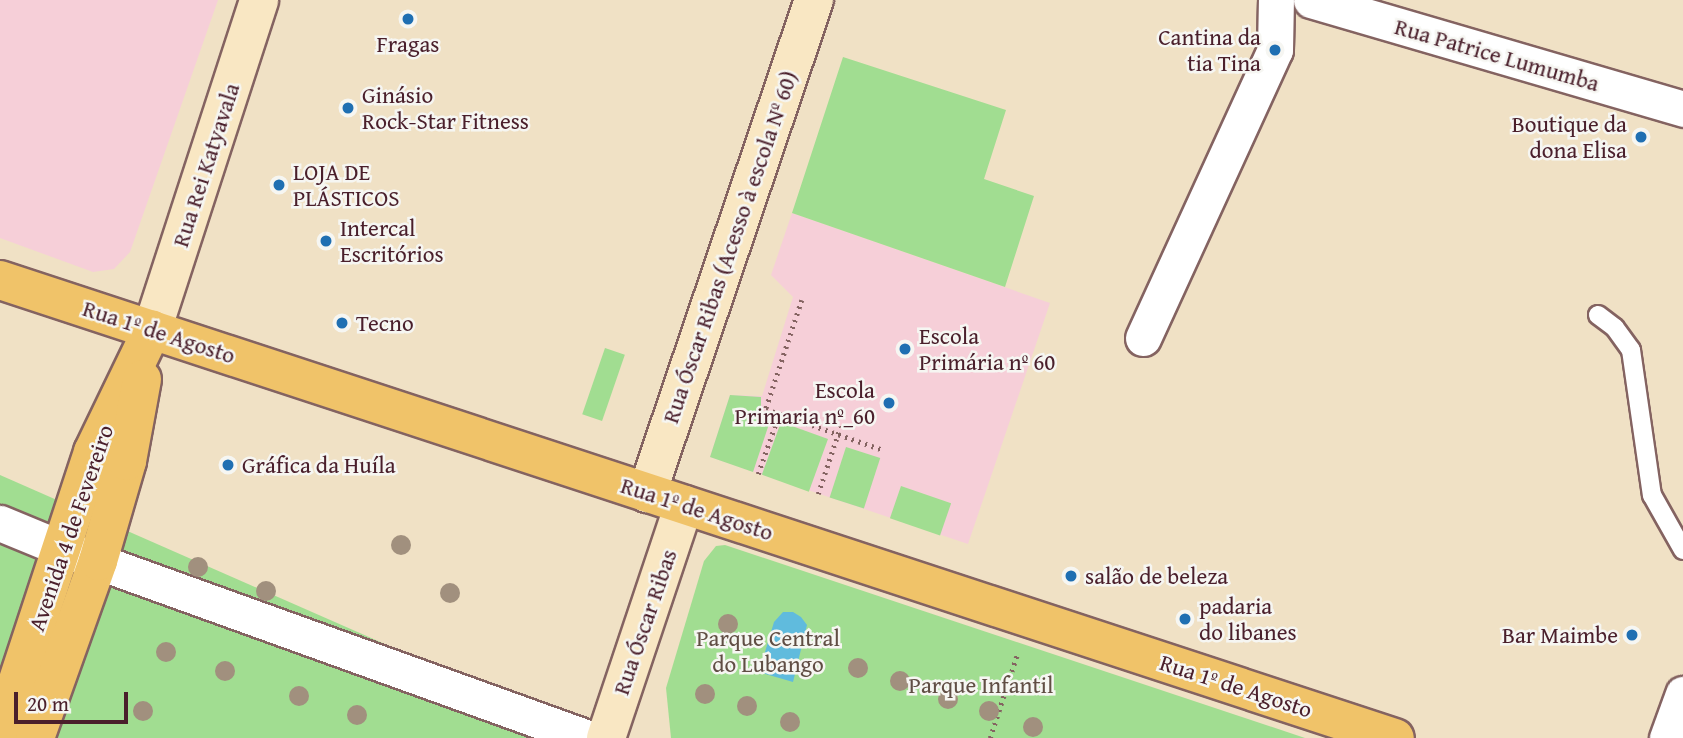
<!DOCTYPE html>
<meta charset="utf-8">
<style>
body{margin:0}
#map{position:relative;width:1683px;height:738px;overflow:hidden;background:#f0e1c5;font-family:"Gentium Book Plus",serif}
div>[style]{position:absolute}
.built>*{inset:0;background:#f6cfd8}
.green>*{inset:0;background:#a1dd91;transform-origin:0 0}
.water>*{inset:0;background:#60bbdd}
.path>*{height:4.5px;margin-top:-2.25px;transform-origin:0;background:repeating-linear-gradient(90deg,#846361 0 2px,transparent 0 7px)}
.roads{filter:drop-shadow(2px 0 #846361) drop-shadow(-2px 0 #846361) drop-shadow(0 2px #846361) drop-shadow(0 -2px #846361)}
.lane>*{height:18px;margin:-9px;padding:0 9px;transform-origin:9px;border-radius:9px;background:#fff}
.street>*{height:35px;margin:-17.5px;padding:0 17.5px;transform-origin:17.5px;border-radius:17.5px;background:#fff}
.secondary>*{height:38px;margin:-19px;padding:0 19px;transform-origin:19px;border-radius:19px;background:#f9e7c3}
.primary>*{height:38px;margin:-19px;padding:0 19px;transform-origin:19px;border-radius:19px;background:#f0c369}
.trees>*{width:20px;height:20px;margin:-10px;border-radius:50%;background:#a1907e}
.dots>*{width:19px;height:19px;translate:-50% -50%;box-sizing:border-box;border:4px solid #f6f6f2;border-radius:50%}
span{translate:-50% -50%;white-space:nowrap;text-align:center;line-height:1.15;-webkit-text-stroke:5px #f6f6f2;paint-order:stroke}
.poi-label{font-size:23px;color:#4a1f2b}
.right{translate:-100% -50%;text-align:right}
.left{translate:0 -50%;text-align:left}
.street-label{font-size:23px;color:#4a1f2b}
.park-label{font-size:23px;color:#604e44}
.scale{position:absolute;left:14px;top:692px;width:114px;height:32px;box-sizing:border-box;border:4px solid #4a1f2b;border-top:0;padding-left:9px;font-size:21px;line-height:24px;white-space:nowrap;color:#4a1f2b;-webkit-text-stroke:5px #f6f6f2;paint-order:stroke}
</style>
<div id="map">
<div class="built">
<i style="clip-path:polygon(0 0,218px 0,130px 252px,114px 269px,93px 272px,0 238px)"></i>
<i style="clip-path:polygon(792px 213px,1050px 303px,968px 544px,710px 457px,730px 395px,762px 396px,793px 297px,771px 275px)"></i>
</div>
<div class="green">
<i style="clip-path:polygon(843px 57px,1006px 110px,984px 179px,1034px 196px,1005px 287px,792px 213px)"></i>
<i style="left:605px;top:348px;width:21px;height:70px;rotate:19deg"></i>
<i style="clip-path:polygon(730px 395px,761px 397px,761px 414px,771px 418px,753px 472px,710px 457px)"></i>
<i style="left:781px;top:422px;width:50px;height:56px;rotate:20deg"></i>
<i style="left:846px;top:447px;width:36px;height:53px;rotate:18deg"></i>
<i style="clip-path:polygon(0 475px,560px 721px,558px 738px,0 738px)"></i>
<i style="left:901px;top:486px;width:53px;height:34px;rotate:19deg"></i>
<i style="clip-path:polygon(725px 545px,1305px 738px,671px 738px,666px 688px,704px 561px,716px 546px)"></i>
</div>
<div class="water">
<i style="clip-path:polygon(783px 612px,793px 612px,801px 617px,807px 625px,793px 682px,759px 672px,774px 622px)"></i>
</div>
<div class="path">
<i style="left:802px;top:300px;width:115px;rotate:108.3deg"></i>
<i style="left:766px;top:409px;width:124px;rotate:19.3deg"></i>
<i style="left:758px;top:474px;width:64px;rotate:-70.7deg"></i>
<i style="left:818px;top:494px;width:73px;rotate:-71.6deg"></i>
<i style="left:990px;top:738px;width:90px;rotate:-72deg"></i>
</div>
<div class="roads">
<div class="lane">
<i style="left:1598px;top:315px;width:21px;rotate:37deg"></i>
<i style="left:1615px;top:328px;width:27px;rotate:54deg"></i>
<i style="left:1631px;top:350px;width:147px;rotate:81.8deg"></i>
<i style="left:1652px;top:495px;width:63px;rotate:60.6deg"></i>
</div>
<div class="street">
<i style="left:1311px;top:0;width:388px;rotate:16.3deg"></i>
<i style="left:1143px;top:338px;width:317px;rotate:-65.4deg"></i>
<i style="left:1275px;top:50px;width:50px;rotate:-88.9deg"></i>
<i style="left:0;top:523px;width:68px;rotate:22.4deg"></i>
<i style="left:63px;top:549px;width:558px;rotate:19.8deg"></i>
<i style="left:1667px;top:738px;width:47px;rotate:-70deg"></i>
</div>
<div class="secondary">
<i style="left:152px;top:330px;width:347px;rotate:-72deg"></i>
<i style="left:647px;top:493px;width:521px;rotate:-71.29deg"></i>
<i style="left:606px;top:738px;width:246px;rotate:-71.5deg"></i>
</div>
<div class="primary">
<i style="left:0;top:280px;width:1468px;rotate:18.18deg"></i>
<i style="left:0;top:735px;width:298px;rotate:-71.8deg"></i>
<i style="left:93px;top:452px;width:136px;rotate:-64.2deg"></i>
<i style="left:35px;top:738px;width:188px;rotate:-70.4deg"></i>
<i style="left:98px;top:561px;width:104px;rotate:-73.8deg"></i>
<i style="left:127px;top:461px;width:83px;rotate:-79.6deg"></i>
</div>
</div>
<div class="trees">
<i style="left:401px;top:545px"></i>
<i style="left:198px;top:567px"></i>
<i style="left:266px;top:591px"></i>
<i style="left:450px;top:593px"></i>
<i style="left:728px;top:624px"></i>
<i style="left:166px;top:652px"></i>
<i style="left:858px;top:668px"></i>
<i style="left:225px;top:671px"></i>
<i style="left:900px;top:681px"></i>
<i style="left:705px;top:694px"></i>
<i style="left:299px;top:696px"></i>
<i style="left:948px;top:699px"></i>
<i style="left:747px;top:706px"></i>
<i style="left:143px;top:711px"></i>
<i style="left:989px;top:711px"></i>
<i style="left:357px;top:715px"></i>
<i style="left:790px;top:722px"></i>
<i style="left:1033px;top:727px"></i>
</div>
<div class="dots">
<i style="left:408px;top:19px;background:#1f6fb2"></i>
<i style="left:1275px;top:50px;background:#1f6fb2"></i>
<i style="left:348px;top:108px;background:#1f6fb2"></i>
<i style="left:1641px;top:137px;background:#1f6fb2"></i>
<i style="left:279px;top:185px;background:#1f6fb2"></i>
<i style="left:326px;top:241px;background:#1f6fb2"></i>
<i style="left:342px;top:323px;background:#1f6fb2"></i>
<i style="left:905px;top:349px;background:#1f6fb2"></i>
<i style="left:889px;top:403px;background:#1f6fb2"></i>
<i style="left:228px;top:465px;background:#1f6fb2"></i>
<i style="left:1071px;top:576px;background:#1f6fb2"></i>
<i style="left:1185px;top:619px;background:#1f6fb2"></i>
<i style="left:1632px;top:635px;background:#1f6fb2"></i>
</div>
<div class="poi-label">
<span class="right" style="left:1261px;top:50px">Cantina da<br>tia Tina</span>
<span style="left:408px;top:44px">Fragas</span>
<span class="left" style="left:362px;top:108px">Ginásio<br>Rock-Star Fitness</span>
<span class="right" style="left:1627px;top:137px">Boutique da<br>dona Elisa</span>
<span class="left" style="left:293px;top:185px">LOJA DE<br>PLÁSTICOS</span>
<span class="left" style="left:340px;top:241px">Intercal<br>Escritórios</span>
<span class="left" style="left:356px;top:323px">Tecno</span>
<span class="left" style="left:919px;top:349px">Escola<br>Primária nº 60</span>
<span class="right" style="left:875px;top:403px">Escola<br>Primaria nº_60</span>
<span class="left" style="left:242px;top:465px">Gráfica da Huíla</span>
<span class="left" style="left:1085px;top:576px">salão de beleza</span>
<span class="left" style="left:1199px;top:619px">padaria<br>do libanes</span>
<span class="right" style="left:1618px;top:635px">Bar Maimbe</span>
</div>
<div class="street-label">
<span style="left:1497px;top:55px;rotate:16deg">Rua Patrice Lumumba</span>
<span style="left:206px;top:165px;rotate:-72deg">Rua Rei Katyavala</span>
<span style="left:730px;top:247px;rotate:-71deg">Rua Óscar Ribas (Acesso à escola Nº 60)</span>
<span style="left:159px;top:332px;rotate:18deg">Rua 1º de Agosto</span>
<span style="left:697px;top:509px;rotate:18deg">Rua 1º de Agosto</span>
<span style="left:71px;top:528px;rotate:-71deg">Avenida 4 de Fevereiro</span>
<span style="left:645px;top:622px;rotate:-71deg">Rua Óscar Ribas</span>
<span style="left:1236px;top:686px;rotate:18deg">Rua 1º de Agosto</span>
</div>
<div class="park-label">
<span style="left:768px;top:651px">Parque Central<br>do Lubango</span>
<span style="left:981px;top:685px">Parque Infantil</span>
</div>
<div class="scale">20 m</div>
</div>
